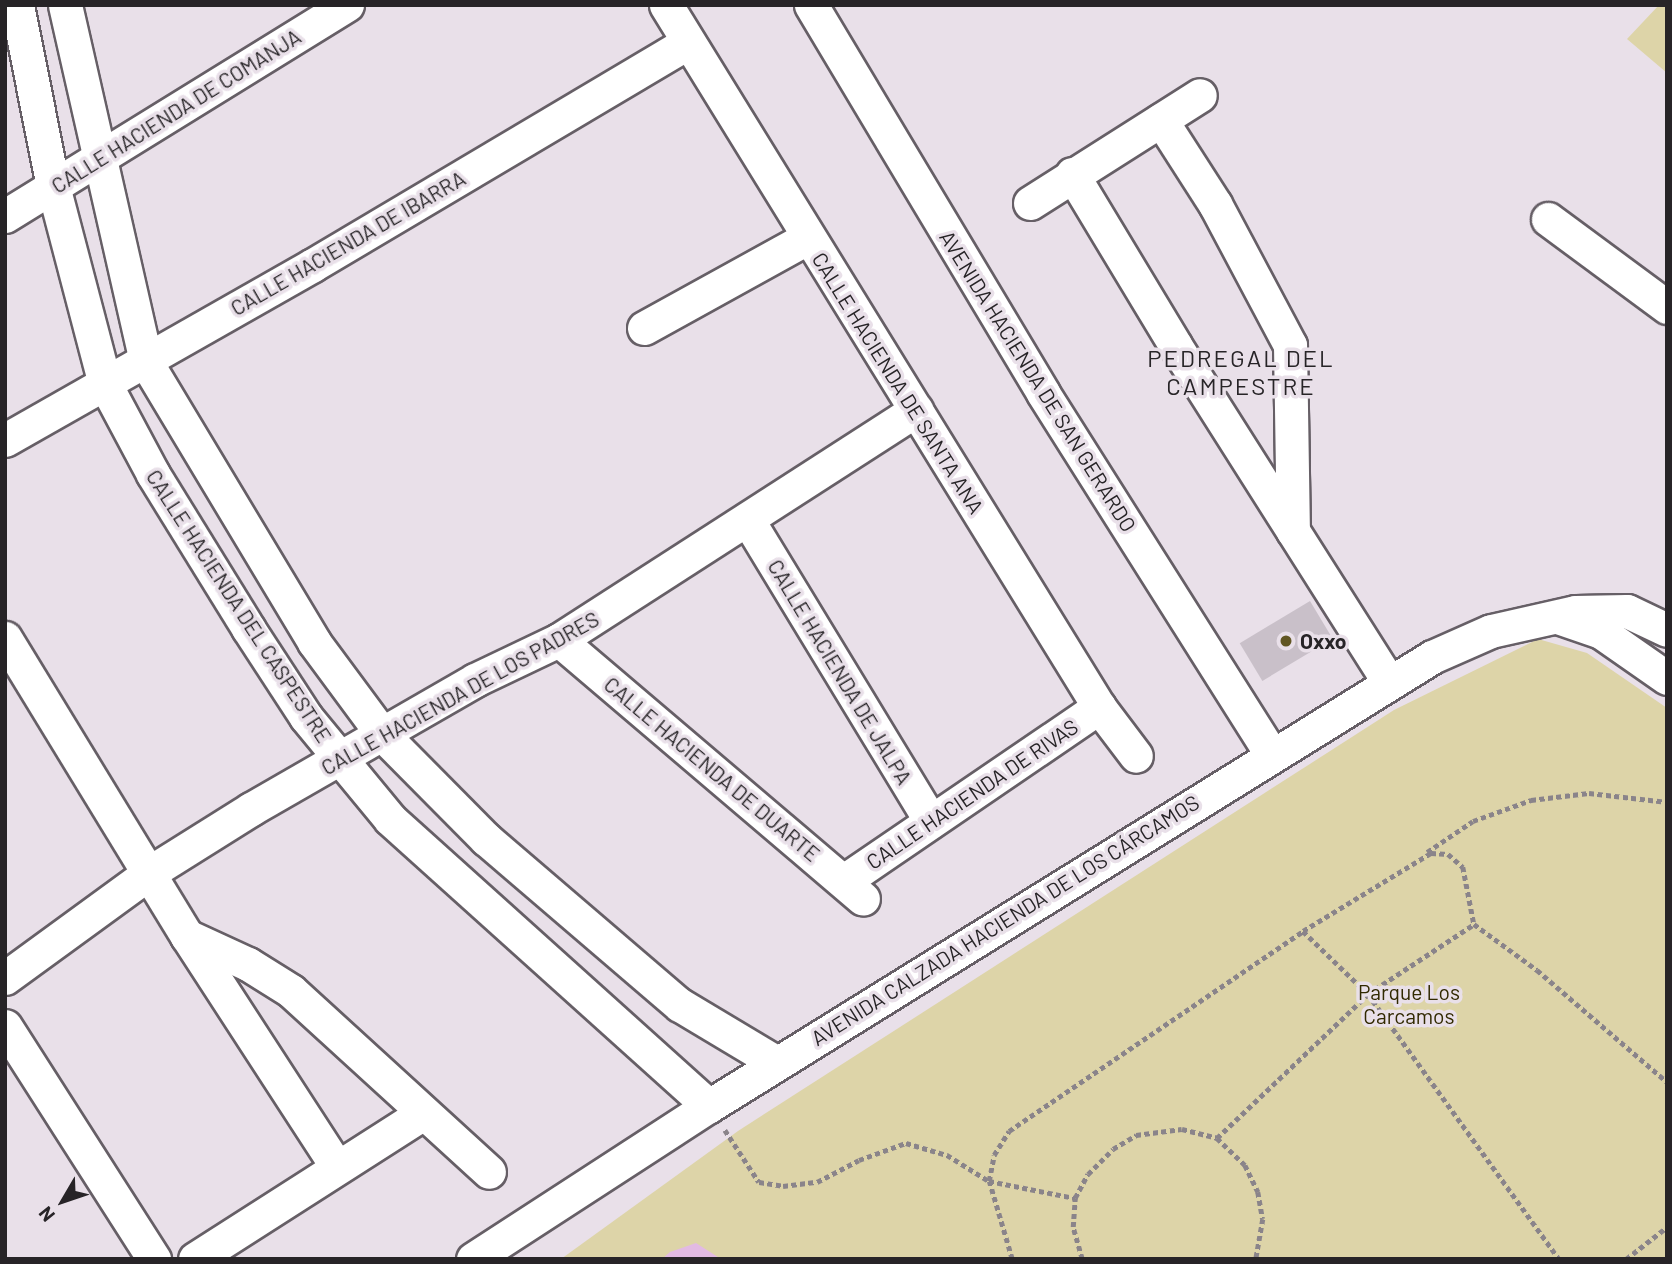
<!DOCTYPE html>
<meta charset="utf-8">
<style>
body{margin:0}
#map{position:relative;width:1672px;height:1264px;overflow:hidden;background:#e9e0e9;font-family:Barlow,sans-serif}
div>[style]{position:absolute}
.green>*{inset:0;background:#ddd4a8}
.water>*{inset:0;background:#e2bae3}
.building>*{inset:0;background:#c9c0c9;transform-origin:0 0}
.path>*{height:4.5px;margin-top:-2.25px;transform-origin:0;background:repeating-linear-gradient(90deg,#8a848a 0 5px,transparent 0 8.5px)}
.roads{filter:drop-shadow(2px 0 #665f66) drop-shadow(-2px 0 #665f66) drop-shadow(0 2px #665f66) drop-shadow(0 -2px #665f66)}
.minor>*{height:33px;margin:-16.5px;padding:0 16.5px;transform-origin:16.5px;border-radius:16.5px;background:#fff}
.dots>*{width:19px;height:19px;translate:-50% -50%;box-sizing:border-box;border:4px solid #e9e0e9;border-radius:50%}
span{translate:-50% -50%;white-space:nowrap;text-align:center;line-height:1.15;-webkit-text-stroke:7px #e9e0e9;paint-order:stroke}
.street-label{font-size:21px;color:#272427}
.poi-label{font-size:21px;color:#272427;font-weight:700}
.left{translate:0 -50%;text-align:left}
.park-label{font-size:21px;color:#312900}
.quarter-label{font-size:24px;color:#272427;letter-spacing:2px}
.frame{position:absolute;inset:0;border:7px solid #272427;pointer-events:none}
.north{position:absolute;left:28px;top:1166px;width:70px;height:70px;-webkit-text-stroke:5px #e9e0e9;paint-order:stroke;rotate:231deg;font-size:19px;font-weight:700;line-height:28px;text-align:center;color:#272427}
.north::after{content:'';display:block;margin:auto;width:24px;height:32px;background:#272427;clip-path:polygon(50% 0,100% 100%,50% 72%,0 100%)}
</style>
<div id="map">
<div class="green">
<i style="clip-path:polygon(1659px 5px,1667px 5px,1667px 73px,1627px 39px)"></i>
<i style="clip-path:polygon(1538px 639px,1587px 653px,1667px 708px,1667px 1259px,561px 1259px,738px 1131px,1394px 710px)"></i>
</div>
<div class="water">
<i style="clip-path:polygon(696px 1243px,721px 1259px,662px 1259px,670px 1252px)"></i>
</div>
<div class="building">
<i style="left:1310px;top:601px;width:44px;height:82px;rotate:59deg"></i>
</div>
<div class="path">
<i style="left:1427px;top:852px;width:55px;rotate:-34deg"></i>
<i style="left:1473px;top:821px;width:62px;rotate:-19.9deg"></i>
<i style="left:1531px;top:800px;width:58px;rotate:-6.9deg"></i>
<i style="left:1589px;top:793px;width:79px;rotate:6.6deg"></i>
<i style="left:1303px;top:931px;width:91px;rotate:44.1deg"></i>
<i style="left:1368px;top:994px;width:327px;rotate:54.2deg"></i>
<i style="left:725px;top:1130px;width:62px;rotate:56.8deg"></i>
<i style="left:759px;top:1182px;width:24px;rotate:9deg"></i>
<i style="left:783px;top:1186px;width:34px;rotate:-7deg"></i>
<i style="left:817px;top:1182px;width:47px;rotate:-27.6deg"></i>
<i style="left:859px;top:1160px;width:50px;rotate:-19.9deg"></i>
<i style="left:906px;top:1143px;width:43px;rotate:16.3deg"></i>
<i style="left:947px;top:1155px;width:49px;rotate:31.8deg"></i>
<i style="left:989px;top:1181px;width:88px;rotate:11.2deg"></i>
<i style="left:1217px;top:1138px;width:209px;rotate:-43.6deg"></i>
<i style="left:1368px;top:994px;width:127px;rotate:-33.4deg"></i>
<i style="left:1012px;top:1259px;width:81px;rotate:-106.4deg"></i>
<i style="left:989px;top:1181px;width:26px;rotate:-79deg"></i>
<i style="left:994px;top:1155px;width:28px;rotate:-58deg"></i>
<i style="left:1009px;top:1131px;width:356px;rotate:-34.2deg"></i>
<i style="left:1303px;top:931px;width:150px;rotate:-31.4deg"></i>
<i style="left:1431px;top:853px;width:17px;rotate:3deg"></i>
<i style="left:1448px;top:854px;width:20px;rotate:41deg"></i>
<i style="left:1463px;top:867px;width:58px;rotate:79.1deg"></i>
<i style="left:1474px;top:924px;width:78px;rotate:36.1deg"></i>
<i style="left:1537px;top:970px;width:172px;rotate:40.7deg"></i>
<i style="left:1082px;top:1259px;width:33px;rotate:-106deg"></i>
<i style="left:1073px;top:1227px;width:29px;rotate:-86deg"></i>
<i style="left:1075px;top:1198px;width:27px;rotate:-62deg"></i>
<i style="left:1088px;top:1174px;width:35px;rotate:-45deg"></i>
<i style="left:1113px;top:1149px;width:27px;rotate:-31deg"></i>
<i style="left:1136px;top:1135px;width:46px;rotate:-7.4deg"></i>
<i style="left:1182px;top:1129px;width:36px;rotate:14deg"></i>
<i style="left:1217px;top:1138px;width:39px;rotate:44deg"></i>
<i style="left:1245px;top:1165px;width:30px;rotate:64deg"></i>
<i style="left:1258px;top:1192px;width:27px;rotate:80deg"></i>
<i style="left:1263px;top:1219px;width:41px;rotate:99.9deg"></i>
<i style="left:1626px;top:1259px;width:52px;rotate:-38deg"></i>
</div>
<div class="roads">
<div class="minor">
<i style="left:17px;top:5px;width:185px;rotate:78.8deg"></i>
<i style="left:53px;top:186px;width:205px;rotate:75.3deg"></i>
<i style="left:105px;top:384px;width:102px;rotate:61.9deg"></i>
<i style="left:153px;top:474px;width:181px;rotate:58.3deg"></i>
<i style="left:248px;top:628px;width:106px;rotate:56.9deg"></i>
<i style="left:306px;top:717px;width:132px;rotate:50.5deg"></i>
<i style="left:390px;top:819px;width:429px;rotate:42deg"></i>
<i style="left:65px;top:5px;width:366px;rotate:77.2deg"></i>
<i style="left:146px;top:362px;width:327px;rotate:59deg"></i>
<i style="left:314px;top:642px;width:114px;rotate:53.5deg"></i>
<i style="left:382px;top:734px;width:148px;rotate:45.3deg"></i>
<i style="left:486px;top:839px;width:255px;rotate:40.6deg"></i>
<i style="left:680px;top:1005px;width:113px;rotate:30.9deg"></i>
<i style="left:666px;top:5px;width:825px;rotate:58.33deg"></i>
<i style="left:1099px;top:707px;width:61px;rotate:52.9deg"></i>
<i style="left:811px;top:5px;width:452px;rotate:59.1deg"></i>
<i style="left:1043px;top:393px;width:427px;rotate:57.7deg"></i>
<i style="left:1161px;top:120px;width:100px;rotate:57.3deg"></i>
<i style="left:1215px;top:204px;width:160px;rotate:62deg"></i>
<i style="left:1290px;top:345px;width:186px;rotate:89.1deg"></i>
<i style="left:1072px;top:174px;width:200px;rotate:58.9deg"></i>
<i style="left:1175px;top:345px;width:399px;rotate:57.6deg"></i>
<i style="left:1030px;top:203px;width:201px;rotate:-32.4deg"></i>
<i style="left:5px;top:216px;width:402px;rotate:-31.7deg"></i>
<i style="left:1548px;top:219px;width:148px;rotate:36.5deg"></i>
<i style="left:644px;top:328px;width:186px;rotate:-28.9deg"></i>
<i style="left:5px;top:440px;width:354px;rotate:-29.6deg"></i>
<i style="left:313px;top:265px;width:436px;rotate:-30.7deg"></i>
<i style="left:749px;top:522px;width:350px;rotate:58.7deg"></i>
<i style="left:1563px;top:619px;width:40px;rotate:18.9deg"></i>
<i style="left:1601px;top:632px;width:80px;rotate:34.9deg"></i>
<i style="left:5px;top:638px;width:349px;rotate:58.6deg"></i>
<i style="left:187px;top:936px;width:275px;rotate:57deg"></i>
<i style="left:559px;top:640px;width:399px;rotate:40.4deg"></i>
<i style="left:844px;top:881px;width:309px;rotate:-34.3deg"></i>
<i style="left:187px;top:936px;width:67px;rotate:24.7deg"></i>
<i style="left:248px;top:964px;width:51px;rotate:32.1deg"></i>
<i style="left:291px;top:991px;width:268px;rotate:42.4deg"></i>
<i style="left:5px;top:978px;width:178px;rotate:-36.1deg"></i>
<i style="left:149px;top:873px;width:120px;rotate:-32.1deg"></i>
<i style="left:251px;top:809px;width:258px;rotate:-29.9deg"></i>
<i style="left:475px;top:680px;width:93px;rotate:-25.5deg"></i>
<i style="left:559px;top:640px;width:425px;rotate:-32.8deg"></i>
<i style="left:5px;top:1026px;width:277px;rotate:57.4deg"></i>
<i style="left:195px;top:1259px;width:271px;rotate:-32.6deg"></i>
<i style="left:473px;top:1259px;width:281px;rotate:-33deg"></i>
<i style="left:709px;top:1106px;width:851px;rotate:-31.84deg"></i>
<i style="left:1432px;top:657px;width:64px;rotate:-23.8deg"></i>
<i style="left:1491px;top:631px;width:86px;rotate:-12.7deg"></i>
<i style="left:1575px;top:612px;width:52px;rotate:-1.1deg"></i>
<i style="left:1627px;top:611px;width:44px;rotate:25.4deg"></i>
</div>
</div>
<div class="dots">
<i style="left:1286px;top:641px;background:#615623"></i>
</div>
<div class="street-label">
<span style="left:176px;top:111px;rotate:-32deg">CALLE HACIENDA DE COMANJA</span>
<span style="left:348px;top:243px;rotate:-30deg">CALLE HACIENDA DE IBARRA</span>
<span style="left:1038px;top:381px;rotate:58deg">AVENIDA HACIENDA DE SAN GERARDO</span>
<span style="left:898px;top:383px;rotate:58deg">CALLE HACIENDA DE SANTA ANA</span>
<span style="left:239px;top:606px;rotate:57deg">CALLE HACIENDA DEL CASPESTRE</span>
<span style="left:840px;top:672px;rotate:59deg">CALLE HACIENDA DE JALPA</span>
<span style="left:460px;top:693px;rotate:-29deg">CALLE HACIENDA DE LOS PADRES</span>
<span style="left:712px;top:769px;rotate:40deg">CALLE HACIENDA DE DUARTE</span>
<span style="left:972px;top:794px;rotate:-34deg">CALLE HACIENDA DE RIVAS</span>
<span style="left:1005px;top:920px;rotate:-32deg">AVENIDA CALZADA HACIENDA DE LOS CÁRCAMOS</span>
</div>
<div class="poi-label">
<span class="left" style="left:1300px;top:641px">Oxxo</span>
</div>
<div class="park-label">
<span style="left:1409px;top:1004px">Parque Los<br>Carcamos</span>
</div>
<div class="quarter-label">
<span style="left:1241px;top:372px">PEDREGAL DEL<br>CAMPESTRE</span>
</div>
<div class="frame"></div>
<div class="north">N</div>
</div>
